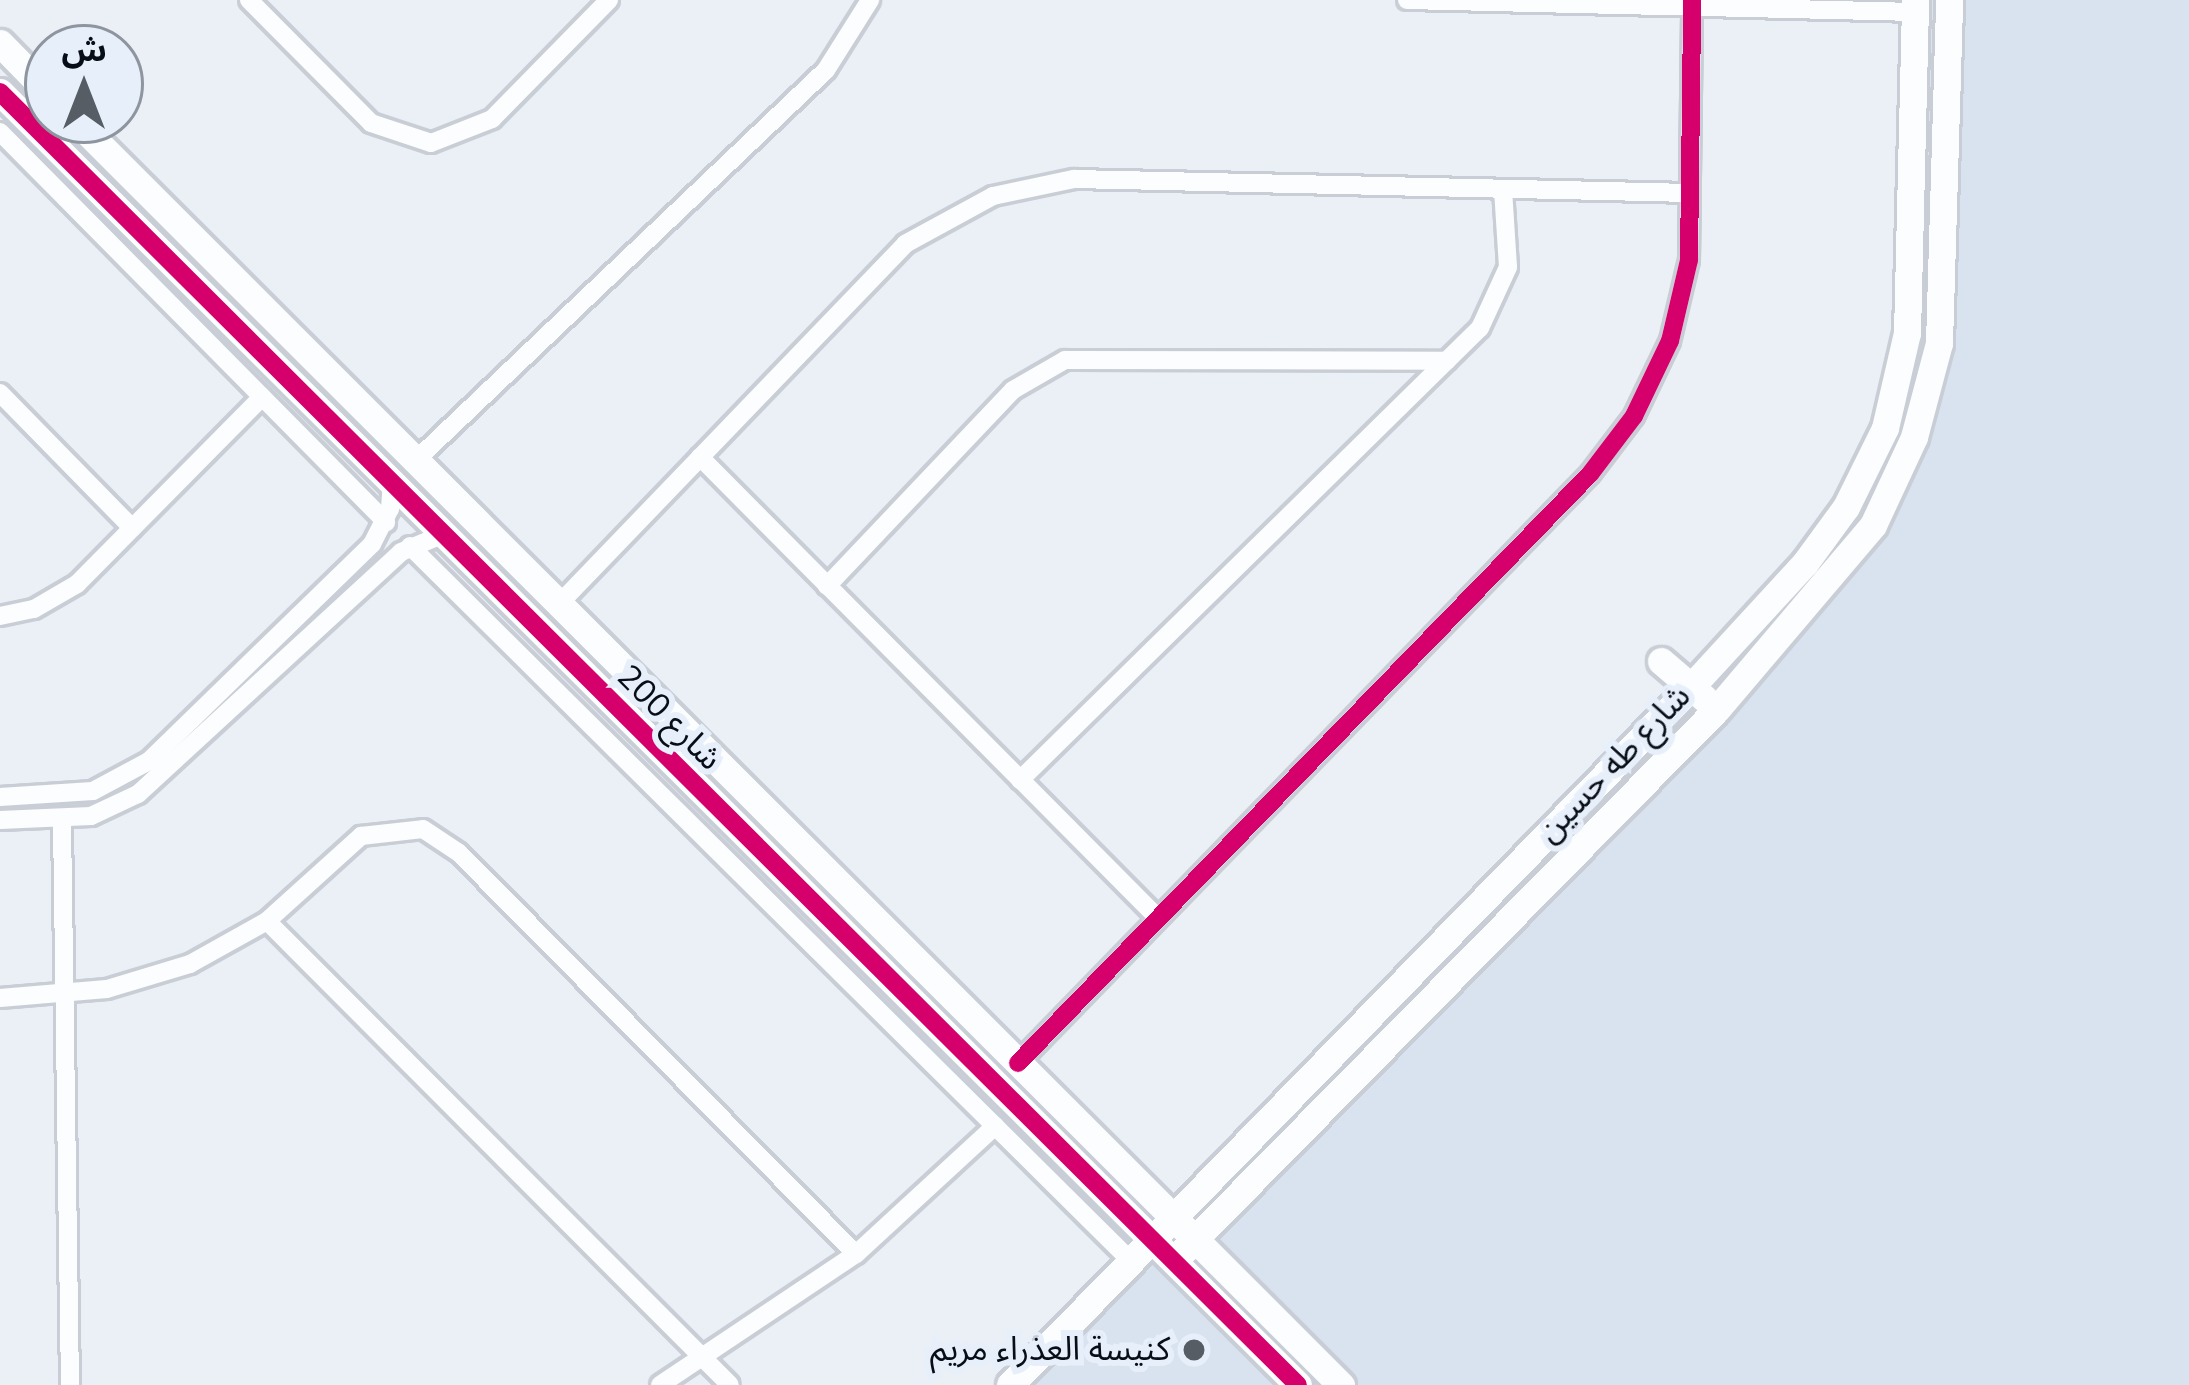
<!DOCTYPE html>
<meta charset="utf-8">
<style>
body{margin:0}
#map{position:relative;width:2189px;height:1385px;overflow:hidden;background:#ebf0f6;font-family:"Nunito Sans","Noto Sans Arabic",sans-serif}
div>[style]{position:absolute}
.built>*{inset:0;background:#d9e3f0}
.roads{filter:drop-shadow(3px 0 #c9ced6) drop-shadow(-3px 0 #c9ced6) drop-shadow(0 3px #c9ced6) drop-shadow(0 -3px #c9ced6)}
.street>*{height:18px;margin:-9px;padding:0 9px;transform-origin:9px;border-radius:9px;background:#fcfdfe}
.secondary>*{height:27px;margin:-13.5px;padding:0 13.5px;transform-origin:13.5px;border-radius:13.5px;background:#fcfdfe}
.cycleway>*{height:18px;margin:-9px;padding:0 9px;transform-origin:9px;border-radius:9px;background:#d6006c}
.dots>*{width:33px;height:33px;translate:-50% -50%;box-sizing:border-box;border:6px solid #e7effa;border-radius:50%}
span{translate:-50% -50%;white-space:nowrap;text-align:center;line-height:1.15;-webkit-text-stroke:12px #e7effa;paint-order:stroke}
.street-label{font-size:33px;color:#080e17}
.poi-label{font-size:33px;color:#080e17}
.right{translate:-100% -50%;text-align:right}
.north{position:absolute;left:24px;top:24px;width:120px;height:120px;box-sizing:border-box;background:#e7effa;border:3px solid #8e959f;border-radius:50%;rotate:0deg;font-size:33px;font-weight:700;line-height:48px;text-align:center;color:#080e17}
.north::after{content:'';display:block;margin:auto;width:42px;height:54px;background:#575d65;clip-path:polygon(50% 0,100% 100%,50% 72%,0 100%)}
</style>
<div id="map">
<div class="built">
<i style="clip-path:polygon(1929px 0,2189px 0,2189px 1385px,1033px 1385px,1801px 598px,1873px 499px,1913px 392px,1927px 295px)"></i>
</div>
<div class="roads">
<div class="street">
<i style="left:249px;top:0;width:173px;rotate:45.2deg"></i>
<i style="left:371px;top:123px;width:63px;rotate:18.4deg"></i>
<i style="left:431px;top:143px;width:66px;rotate:-21.5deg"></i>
<i style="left:492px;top:119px;width:167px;rotate:-45.5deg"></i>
<i style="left:1407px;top:0;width:508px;rotate:1.35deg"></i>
<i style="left:0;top:132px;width:549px;rotate:45.3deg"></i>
<i style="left:0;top:393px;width:189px;rotate:45.6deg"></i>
<i style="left:700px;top:457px;width:650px;rotate:45.19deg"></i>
<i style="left:415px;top:461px;width:567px;rotate:-43.57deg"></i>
<i style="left:826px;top:70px;width:83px;rotate:-57.8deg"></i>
<i style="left:410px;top:546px;width:1017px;rotate:44.76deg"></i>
<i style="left:827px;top:586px;width:270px;rotate:-46.5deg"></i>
<i style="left:1013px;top:390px;width:60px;rotate:-30deg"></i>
<i style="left:1065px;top:360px;width:382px;rotate:0.1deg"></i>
<i style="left:559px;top:604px;width:499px;rotate:-46.1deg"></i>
<i style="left:905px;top:244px;width:100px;rotate:-28.6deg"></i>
<i style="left:993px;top:196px;width:83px;rotate:-11.9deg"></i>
<i style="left:1074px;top:179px;width:616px;rotate:1.3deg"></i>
<i style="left:0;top:616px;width:35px;rotate:-12deg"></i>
<i style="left:34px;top:609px;width:50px;rotate:-30.2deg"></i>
<i style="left:77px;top:584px;width:263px;rotate:-45.3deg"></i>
<i style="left:1020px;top:780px;width:645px;rotate:-44.5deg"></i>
<i style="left:1480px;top:328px;width:67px;rotate:-65.3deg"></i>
<i style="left:1508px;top:267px;width:78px;rotate:-93.7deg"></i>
<i style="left:0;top:797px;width:93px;rotate:-3.7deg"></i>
<i style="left:93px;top:791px;width:64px;rotate:-28.2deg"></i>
<i style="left:149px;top:761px;width:311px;rotate:-44.2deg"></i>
<i style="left:372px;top:544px;width:39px;rotate:-63deg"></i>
<i style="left:390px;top:509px;width:26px;rotate:-86deg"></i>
<i style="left:0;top:820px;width:91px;rotate:-2.5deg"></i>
<i style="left:91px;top:816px;width:52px;rotate:-25.1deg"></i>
<i style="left:138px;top:794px;width:357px;rotate:-42.6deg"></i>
<i style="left:401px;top:552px;width:47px;rotate:-22.7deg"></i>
<i style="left:62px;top:821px;width:564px;rotate:89.19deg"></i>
<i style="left:267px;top:921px;width:655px;rotate:45.06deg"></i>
<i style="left:0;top:998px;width:107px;rotate:-4.8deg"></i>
<i style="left:107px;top:989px;width:87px;rotate:-16.8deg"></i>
<i style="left:190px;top:964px;width:88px;rotate:-29.2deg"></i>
<i style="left:267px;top:921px;width:127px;rotate:-42.1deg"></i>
<i style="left:361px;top:836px;width:62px;rotate:-6.4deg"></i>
<i style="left:423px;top:829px;width:43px;rotate:33.7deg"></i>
<i style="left:459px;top:853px;width:564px;rotate:45.29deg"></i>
<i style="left:1018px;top:1063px;width:821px;rotate:-45.84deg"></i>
<i style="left:1590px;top:474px;width:73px;rotate:-52.8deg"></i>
<i style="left:1634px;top:416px;width:83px;rotate:-64.4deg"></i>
<i style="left:1670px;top:341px;width:83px;rotate:-76.8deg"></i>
<i style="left:1689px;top:260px;width:260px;rotate:-89.3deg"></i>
<i style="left:660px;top:1385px;width:236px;rotate:-33.8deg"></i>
<i style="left:856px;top:1254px;width:189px;rotate:-42.6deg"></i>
</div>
<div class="secondary">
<i style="left:0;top:43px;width:69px;rotate:45.6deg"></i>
<i style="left:0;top:92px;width:1832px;rotate:44.89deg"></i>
<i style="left:75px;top:120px;width:1790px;rotate:44.98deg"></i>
<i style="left:1661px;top:661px;width:57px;rotate:40.7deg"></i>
<i style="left:1182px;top:1252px;width:762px;rotate:-45.43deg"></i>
<i style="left:1717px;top:709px;width:241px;rotate:-49.7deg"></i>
<i style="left:1873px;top:525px;width:97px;rotate:-65deg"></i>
<i style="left:1914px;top:437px;width:97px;rotate:-75.1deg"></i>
<i style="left:1939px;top:343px;width:343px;rotate:-88.3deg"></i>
<i style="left:1010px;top:1385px;width:975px;rotate:-45.71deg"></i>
<i style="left:1691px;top:687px;width:168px;rotate:-47.4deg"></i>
<i style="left:1805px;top:563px;width:69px;rotate:-53.8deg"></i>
<i style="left:1846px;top:507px;width:88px;rotate:-63.7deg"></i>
<i style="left:1885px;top:428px;width:98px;rotate:-77deg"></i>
<i style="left:1907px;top:333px;width:333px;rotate:-88.6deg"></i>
</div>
</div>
<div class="cycleway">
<i style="left:0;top:92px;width:1832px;rotate:44.89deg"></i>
<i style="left:1018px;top:1063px;width:821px;rotate:-45.84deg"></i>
<i style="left:1590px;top:474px;width:73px;rotate:-52.8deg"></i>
<i style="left:1634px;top:416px;width:83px;rotate:-64.4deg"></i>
<i style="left:1670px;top:341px;width:83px;rotate:-76.8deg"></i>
<i style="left:1689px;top:260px;width:260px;rotate:-89.3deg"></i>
</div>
<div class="dots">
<i style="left:1194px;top:1350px;background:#575d65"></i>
</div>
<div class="street-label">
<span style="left:669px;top:718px;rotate:45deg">شارع 200</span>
<span style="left:1614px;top:764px;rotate:-46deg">شارع طه حسين</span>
</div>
<div class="poi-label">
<span class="right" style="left:1170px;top:1350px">كنيسة العذراء مريم</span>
</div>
<div class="north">ش</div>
</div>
